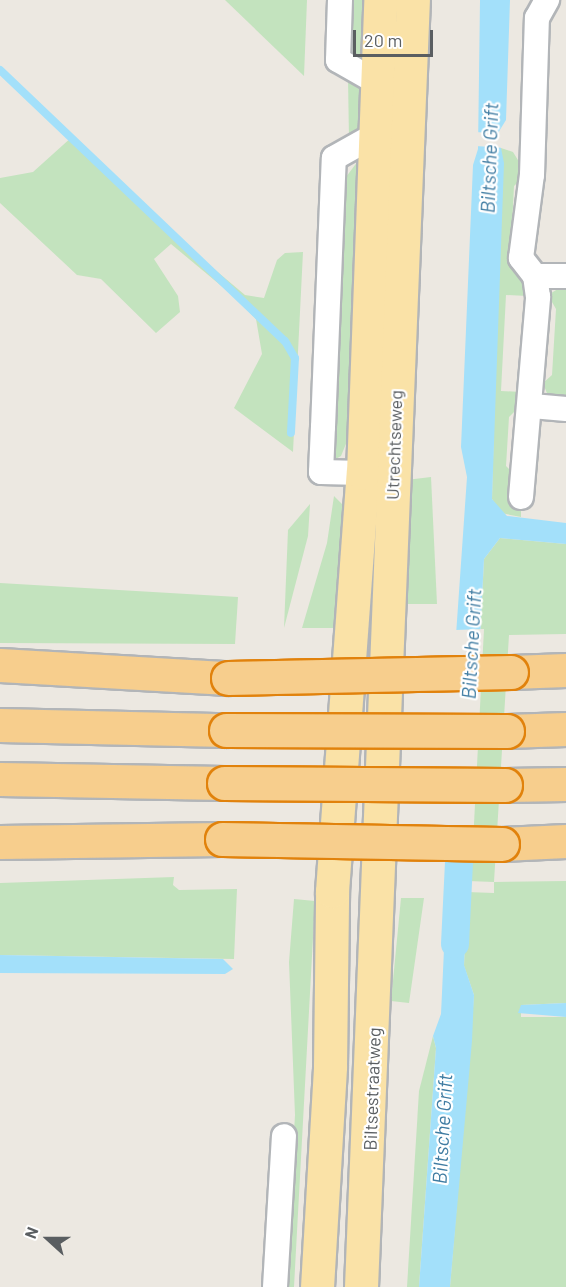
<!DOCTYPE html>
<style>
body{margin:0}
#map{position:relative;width:566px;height:1287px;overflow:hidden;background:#ece8e1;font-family:Barlow,sans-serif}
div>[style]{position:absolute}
.green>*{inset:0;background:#c3e3be}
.water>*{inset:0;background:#a3e0fa}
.pier>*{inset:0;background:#ece8e1}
.stream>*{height:8px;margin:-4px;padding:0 4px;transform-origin:4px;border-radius:4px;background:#a3e0fa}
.canal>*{height:28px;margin:-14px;padding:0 14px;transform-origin:14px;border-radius:14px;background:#a3e0fa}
.roads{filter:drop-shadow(2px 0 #b2b5b8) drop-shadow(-2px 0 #b2b5b8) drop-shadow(0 2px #b2b5b8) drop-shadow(0 -2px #b2b5b8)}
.minor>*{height:24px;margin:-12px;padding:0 12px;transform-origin:12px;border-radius:12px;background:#fff}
.primary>*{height:33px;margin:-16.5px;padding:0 16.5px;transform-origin:16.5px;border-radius:16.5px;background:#fae2a7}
.motorway>*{height:33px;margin:-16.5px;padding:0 16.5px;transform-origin:16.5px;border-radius:16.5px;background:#f7ce8d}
.bridges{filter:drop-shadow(2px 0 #e1820c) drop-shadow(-2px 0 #e1820c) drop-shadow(0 2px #e1820c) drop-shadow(0 -2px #e1820c)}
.motorway-bridge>*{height:33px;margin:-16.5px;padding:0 16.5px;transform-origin:16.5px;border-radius:16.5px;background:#f7ce8d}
span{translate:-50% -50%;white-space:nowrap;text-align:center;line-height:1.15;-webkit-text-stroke:4.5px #fff;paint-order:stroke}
.street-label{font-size:18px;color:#5a5e61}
.water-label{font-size:20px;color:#3f7ca2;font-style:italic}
.north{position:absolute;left:18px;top:1209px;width:60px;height:60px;-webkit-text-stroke:4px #fff;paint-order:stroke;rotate:291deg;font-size:16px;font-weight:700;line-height:24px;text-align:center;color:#5a5e61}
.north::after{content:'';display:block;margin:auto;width:21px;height:27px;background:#5a5e61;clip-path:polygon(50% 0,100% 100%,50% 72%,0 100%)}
.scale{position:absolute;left:353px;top:30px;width:80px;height:27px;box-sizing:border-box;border:3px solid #5a5e61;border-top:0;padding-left:8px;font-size:18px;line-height:21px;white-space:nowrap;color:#5a5e61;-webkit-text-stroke:4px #fff;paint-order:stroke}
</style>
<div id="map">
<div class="green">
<i style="clip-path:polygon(225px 0,307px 0,304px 76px)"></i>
<i style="clip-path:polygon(351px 0,365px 0,363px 69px,351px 49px)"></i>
<i style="clip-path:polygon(348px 79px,363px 92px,362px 130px,349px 139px)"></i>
<i style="clip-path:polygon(73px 136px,163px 226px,245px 295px,264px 298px,277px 260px,285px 253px,303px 252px,293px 452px,234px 408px,262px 354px,256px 319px,231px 294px,171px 244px,154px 259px,178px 296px,180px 312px,156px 333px,101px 279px,77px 275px,0 203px,0 178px,33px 172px)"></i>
<i style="clip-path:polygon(501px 148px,513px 152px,521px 165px,521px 179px,514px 186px,510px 267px,527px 285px,527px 296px,506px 295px,501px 391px,522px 392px,521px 405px,509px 417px,506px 466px,515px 475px,513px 506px,521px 507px,521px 517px,501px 513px,492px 499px)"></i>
<i style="clip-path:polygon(361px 157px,350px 434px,341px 456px,334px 460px,343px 181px)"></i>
<i style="clip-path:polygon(566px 284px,566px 401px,548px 396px,543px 383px,552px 375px,556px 309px,548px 295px)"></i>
<i style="clip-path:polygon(431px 477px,437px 604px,404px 604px,406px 480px)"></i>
<i style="clip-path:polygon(334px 496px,345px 507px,340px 628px,302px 628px,327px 543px)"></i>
<i style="clip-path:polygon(310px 504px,308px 536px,284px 628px,288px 530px)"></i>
<i style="clip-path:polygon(500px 538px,566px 544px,566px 634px,509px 635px,494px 882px,566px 881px,566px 1003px,521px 1005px,521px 1017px,566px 1017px,566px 1287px,450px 1287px,474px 995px,464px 966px,467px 892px,494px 893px,494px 882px,468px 881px,484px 559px)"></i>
<i style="clip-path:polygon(0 583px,238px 597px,235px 644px,0 643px)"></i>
<i style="clip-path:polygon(174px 877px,173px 885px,179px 890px,237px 889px,234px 959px,0 955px,0 883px)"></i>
<i style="clip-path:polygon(401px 898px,424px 898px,409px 1003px,391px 1001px)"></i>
<i style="clip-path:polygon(294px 899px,315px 901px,294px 1287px,285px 1287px,295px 1115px,289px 962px)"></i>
<i style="clip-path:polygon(433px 1036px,436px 1048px,419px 1287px,407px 1287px,419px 1091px)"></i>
</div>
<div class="water">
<i style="clip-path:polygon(480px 0,510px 0,506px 120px,498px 133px,504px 163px,492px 499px,507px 516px,566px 523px,566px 544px,500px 538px,484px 559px,474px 755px,456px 635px,467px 477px,461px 447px,473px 165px,478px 149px)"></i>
<i style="clip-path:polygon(446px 906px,467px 907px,464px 965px,474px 995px,472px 1041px,450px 1287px,419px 1287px,436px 1048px,433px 1036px,441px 1014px)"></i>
<i style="clip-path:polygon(0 955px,223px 959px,233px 969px,225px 974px,0 973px)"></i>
<i style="clip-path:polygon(566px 1003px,566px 1017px,518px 1013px,521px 1005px)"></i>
</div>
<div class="pier">
<i style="clip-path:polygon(476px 132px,501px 134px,504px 148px,476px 146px)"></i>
<i style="clip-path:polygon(484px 629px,471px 882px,450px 885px,453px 635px,455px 630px)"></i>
</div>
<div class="stream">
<i style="left:0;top:70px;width:393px;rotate:43.6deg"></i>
<i style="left:285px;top:341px;width:20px;rotate:60deg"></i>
<i style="left:295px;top:358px;width:75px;rotate:93.1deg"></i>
</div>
<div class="canal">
<i style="left:455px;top:944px;width:101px;rotate:-87.2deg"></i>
</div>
<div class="roads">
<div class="minor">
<i style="left:340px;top:0;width:60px;rotate:91.9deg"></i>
<i style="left:338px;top:60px;width:46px;rotate:29.9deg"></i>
<i style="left:535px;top:276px;width:31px"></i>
<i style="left:532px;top:406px;width:34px;rotate:5deg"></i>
<i style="left:363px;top:473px;width:42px;rotate:-178.6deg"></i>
<i style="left:321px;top:472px;width:45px;rotate:-87.5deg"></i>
<i style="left:323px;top:427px;width:269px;rotate:-87.7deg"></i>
<i style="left:334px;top:158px;width:47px;rotate:-29.3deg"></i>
<i style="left:521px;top:497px;width:201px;rotate:-85.1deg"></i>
<i style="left:538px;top:297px;width:21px;rotate:-98deg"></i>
<i style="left:535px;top:276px;width:23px;rotate:-128deg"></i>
<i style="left:521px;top:258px;width:84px;rotate:-82.5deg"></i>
<i style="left:532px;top:175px;width:157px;rotate:-88.2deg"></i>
<i style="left:537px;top:18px;width:21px;rotate:-61deg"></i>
<i style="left:275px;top:1287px;width:151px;rotate:-86.6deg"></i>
</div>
<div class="primary">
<i style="left:317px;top:1287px;width:221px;rotate:-86.6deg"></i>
<i style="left:330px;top:1066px;width:175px;rotate:-89.3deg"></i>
<i style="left:332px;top:891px;width:419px;rotate:-85.8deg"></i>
<i style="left:363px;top:473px;width:473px;rotate:-87.9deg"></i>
<i style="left:361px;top:1287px;width:1288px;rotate:-87.69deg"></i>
</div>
<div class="motorway">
<i style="left:0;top:665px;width:228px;rotate:3.3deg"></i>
<i style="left:511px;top:672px;width:55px;rotate:-2.1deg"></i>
<i style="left:0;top:725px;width:226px;rotate:1.3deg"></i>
<i style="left:507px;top:731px;width:59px;rotate:-1.9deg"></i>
<i style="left:0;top:779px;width:224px;rotate:1deg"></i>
<i style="left:505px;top:785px;width:61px;rotate:-0.9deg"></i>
<i style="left:0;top:842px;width:222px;rotate:-0.8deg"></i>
<i style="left:502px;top:844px;width:64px;rotate:-2.7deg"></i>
</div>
</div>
<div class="bridges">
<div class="motorway-bridge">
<i style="left:228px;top:678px;width:283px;rotate:-1.2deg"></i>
<i style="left:226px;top:730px;width:281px;rotate:0.2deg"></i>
<i style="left:224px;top:783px;width:281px;rotate:0.4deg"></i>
<i style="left:222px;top:839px;width:280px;rotate:1deg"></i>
</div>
</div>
<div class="street-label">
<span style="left:394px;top:445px;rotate:-88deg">Utrechtseweg</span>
<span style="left:372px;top:1089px;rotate:-88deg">Biltsestraatweg</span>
</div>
<div class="water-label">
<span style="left:489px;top:158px;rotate:-88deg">Biltsche Grift</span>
<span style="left:471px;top:644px;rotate:-87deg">Biltsche Grift</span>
<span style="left:442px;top:1129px;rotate:-87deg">Biltsche Grift</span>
</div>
<div class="north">N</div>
<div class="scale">20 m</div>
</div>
